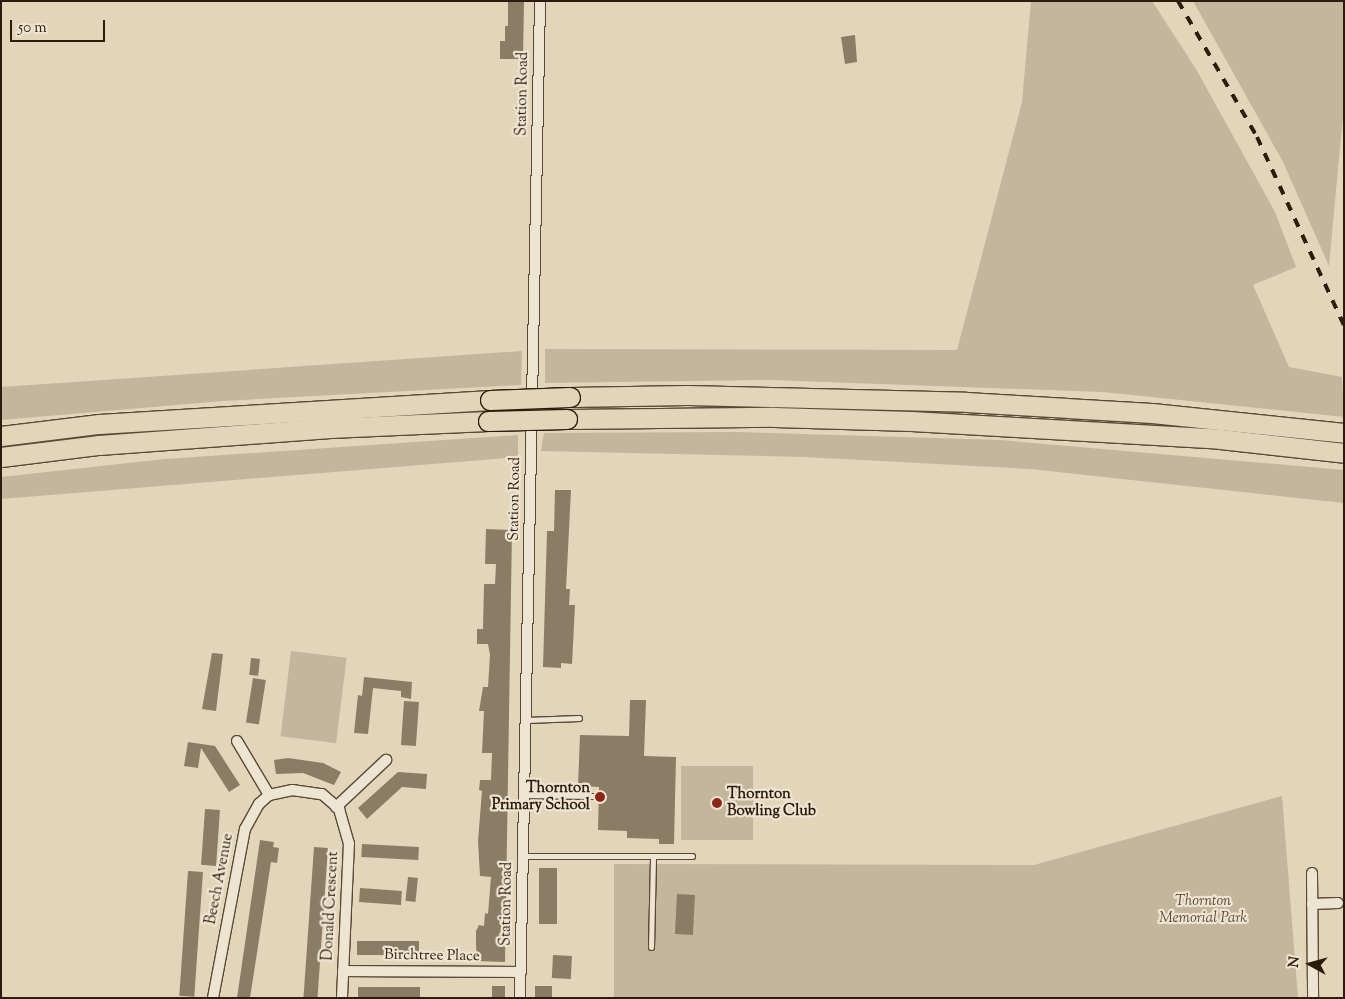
<!DOCTYPE html>
<style>
body{margin:0}
#map{position:relative;width:1345px;height:999px;overflow:hidden;background:#e3d5b9;font-family:"Sorts Mill Goudy",serif}
div>[style]{position:absolute}
.green>*{inset:0;background:#c4b69c;transform-origin:0 0}
.building>*{inset:0;background:#8b7c66;transform-origin:0 0}
.roads{filter:drop-shadow(1px 0 #594a37) drop-shadow(-1px 0 #594a37) drop-shadow(0 1px #594a37) drop-shadow(0 -1px #594a37)}
.lane>*{height:5px;margin:-2.5px;padding:0 2.5px;transform-origin:2.5px;border-radius:2.5px;background:#ede4d2}
.street>*{height:10px;margin:-5px;padding:0 5px;transform-origin:5px;border-radius:5px;background:#ede4d2}
.highway>*{height:19px;margin:-9.5px;padding:0 9.5px;transform-origin:9.5px;border-radius:9.5px;background:#e3d5b9}
.rail>*{height:4px;margin-top:-2px;transform-origin:0;background:repeating-linear-gradient(90deg,#2b1c0c 0 9px,transparent 0 18px)}
.bridges{filter:drop-shadow(1px 0 #2b1c0c) drop-shadow(-1px 0 #2b1c0c) drop-shadow(0 1px #2b1c0c) drop-shadow(0 -1px #2b1c0c)}
.highway-bridge>*{height:19px;margin:-9.5px;padding:0 9.5px;transform-origin:9.5px;border-radius:9.5px;background:#e3d5b9}
.dots>*{width:14px;height:14px;translate:-50% -50%;box-sizing:border-box;border:2px solid #ede4d2;border-radius:50%}
span{translate:-50% -50%;white-space:nowrap;text-align:center;line-height:1.15;-webkit-text-stroke:4.5px #ede4d2;paint-order:stroke}
.street-label{font-size:15px;color:#2b1c0c}
.poi-label{font-size:15px;color:#2b1c0c;font-weight:700}
.right{translate:-100% -50%;text-align:right}
.left{translate:0 -50%;text-align:left}
.park-label{font-size:15px;color:#594a37;font-style:italic}
.frame{position:absolute;inset:0;border:2px solid #2b1c0c;pointer-events:none}
.north{position:absolute;left:1285px;top:939px;width:50px;height:50px;-webkit-text-stroke:4px #ede4d2;paint-order:stroke;rotate:277deg;font-size:14px;font-weight:700;line-height:20px;text-align:center;color:#2b1c0c}
.north::after{content:'';display:block;margin:auto;width:18px;height:22px;background:#2b1c0c;clip-path:polygon(50% 0,100% 100%,50% 72%,0 100%)}
.scale{position:absolute;left:10px;top:20px;width:95px;height:22px;box-sizing:border-box;border:2px solid #2b1c0c;border-top:0;padding-left:6px;font-size:15px;line-height:18px;white-space:nowrap;color:#2b1c0c;-webkit-text-stroke:4px #ede4d2;paint-order:stroke}
</style>
<div id="map">
<div class="green">
<i style="clip-path:polygon(1031px 1px,1152px 1px,1196px 69px,1248px 163px,1275px 212px,1296px 267px,1253px 285px,1289px 367px,1342px 377px,1344px 417px,1103px 392px,770px 380px,545px 383px,545px 349px,957px 350px,1022px 102px)"></i>
<i style="clip-path:polygon(1193px 1px,1344px 1px,1344px 105px,1329px 266px,1283px 162px)"></i>
<i style="clip-path:polygon(522px 351px,521px 385px,223px 401px,1px 420px,1px 387px)"></i>
<i style="clip-path:polygon(736px 432px,1000px 440px,1344px 470px,1344px 503px,1030px 469px,804px 457px,541px 451px,544px 433px)"></i>
<i style="clip-path:polygon(518px 435px,518px 457px,1px 499px,1px 477px,165px 459px)"></i>
<i style="left:291px;top:651px;width:56px;height:86px;rotate:7deg"></i>
<i style="left:681px;top:766px;width:72px;height:74px"></i>
<i style="clip-path:polygon(1282px 796px,1298px 998px,614px 998px,614px 864px,1034px 865px)"></i>
</div>
<div class="building">
<i style="clip-path:polygon(508px 1px,524px 1px,523px 59px,500px 59px,500px 41px,505px 41px,505px 26px,508px 26px)"></i>
<i style="clip-path:polygon(855px 35px,857px 62px,845px 64px,841px 37px)"></i>
<i style="clip-path:polygon(555px 490px,571px 490px,566px 589px,570px 589px,569px 605px,575px 605px,572px 664px,561px 663px,561px 668px,543px 667px,547px 531px,554px 531px)"></i>
<i style="clip-path:polygon(486px 529px,512px 530px,505px 962px,477px 961px,476px 944px,476px 931px,479px 925px,484px 926px,485px 913px,488px 914px,491px 877px,480px 876px,478px 841px,482px 791px,479px 790px,480px 780px,491px 780px,492px 753px,482px 753px,484px 711px,479px 711px,483px 687px,488px 687px,490px 655px,488px 644px,477px 644px,477px 629px,483px 629px,484px 584px,495px 584px,496px 564px,485px 564px)"></i>
<i style="clip-path:polygon(212px 653px,223px 654px,216px 711px,202px 709px)"></i>
<i style="left:251px;top:658px;width:9px;height:17px;rotate:6deg"></i>
<i style="clip-path:polygon(364px 677px,412px 682px,411px 699px,401px 697px,401px 691px,373px 688px,368px 734px,354px 733px,358px 695px,362px 696px)"></i>
<i style="left:253px;top:678px;width:13px;height:45px;rotate:9deg"></i>
<i style="clip-path:polygon(630px 700px,646px 700px,644px 756px,676px 757px,674px 844px,659px 844px,659px 839px,627px 838px,627px 831px,598px 830px,599px 787px,578px 786px,580px 735px,629px 736px)"></i>
<i style="left:404px;top:701px;width:15px;height:44px;rotate:4deg"></i>
<i style="clip-path:polygon(188px 742px,215px 746px,240px 785px,229px 792px,201px 748px,198px 768px,184px 766px)"></i>
<i style="clip-path:polygon(288px 758px,323px 763px,341px 772px,334px 785px,303px 773px,276px 774px,274px 760px)"></i>
<i style="clip-path:polygon(398px 772px,427px 774px,426px 789px,402px 787px,367px 819px,358px 808px)"></i>
<i style="left:205px;top:809px;width:15px;height:56px;rotate:4deg"></i>
<i style="clip-path:polygon(260px 840px,274px 842px,273px 847px,279px 848px,277px 863px,271px 862px,250px 998px,237px 998px)"></i>
<i style="left:362px;top:844px;width:57px;height:13px;rotate:3deg"></i>
<i style="left:314px;top:847px;width:14px;height:151px;rotate:4deg"></i>
<i style="left:539px;top:868px;width:18px;height:56px"></i>
<i style="left:188px;top:871px;width:15px;height:125px;rotate:4deg"></i>
<i style="left:408px;top:877px;width:10px;height:24px;rotate:6deg"></i>
<i style="left:360px;top:888px;width:42px;height:14px;rotate:4deg"></i>
<i style="left:677px;top:894px;width:18px;height:40px;rotate:3deg"></i>
<i style="left:357px;top:941px;width:62px;height:14px"></i>
<i style="left:553px;top:955px;width:19px;height:23px;rotate:3deg"></i>
<i style="left:492px;top:986px;width:13px;height:12px"></i>
<i style="left:535px;top:986px;width:17px;height:12px"></i>
<i style="left:420px;top:987px;width:11px;height:62px;rotate:90deg"></i>
</div>
<div class="roads">
<div class="lane">
<i style="left:526px;top:720px;width:53px;rotate:-2.2deg"></i>
<i style="left:524px;top:795px;width:69px;rotate:0.8deg"></i>
<i style="left:523px;top:856px;width:169px"></i>
<i style="left:651px;top:947px;width:91px;rotate:-88.7deg"></i>
</div>
<div class="street">
<i style="left:237px;top:741px;width:63px;rotate:59.3deg"></i>
<i style="left:336px;top:807px;width:69px;rotate:-43.2deg"></i>
<i style="left:1312px;top:873px;width:125px;rotate:89.5deg"></i>
<i style="left:1312px;top:904px;width:26px;rotate:-2deg"></i>
<i style="left:343px;top:971px;width:178px;rotate:0.3deg"></i>
<i style="left:213px;top:998px;width:172px;rotate:-79.3deg"></i>
<i style="left:245px;top:829px;width:29px;rotate:-61deg"></i>
<i style="left:259px;top:804px;width:13px;rotate:-42deg"></i>
<i style="left:269px;top:795px;width:24px;rotate:-12deg"></i>
<i style="left:292px;top:790px;width:30px;rotate:8deg"></i>
<i style="left:322px;top:794px;width:23px;rotate:41deg"></i>
<i style="left:339px;top:809px;width:35px;rotate:74deg"></i>
<i style="left:349px;top:843px;width:155px;rotate:92.6deg"></i>
<i style="left:520px;top:998px;width:997px;rotate:-88.85deg"></i>
</div>
<div class="highway">
<i style="left:570px;top:397px;width:117px;rotate:-1deg"></i>
<i style="left:687px;top:395px;width:279px;rotate:1.4deg"></i>
<i style="left:966px;top:402px;width:186px;rotate:3.4deg"></i>
<i style="left:1152px;top:413px;width:193px;rotate:5.9deg"></i>
<i style="left:567px;top:419px;width:207px;rotate:-0.6deg"></i>
<i style="left:774px;top:417px;width:137px;rotate:1.7deg"></i>
<i style="left:911px;top:421px;width:310px;rotate:3.3deg"></i>
<i style="left:1220px;top:439px;width:125px;rotate:6.4deg"></i>
<i style="left:1px;top:436px;width:99px;rotate:-7deg"></i>
<i style="left:99px;top:424px;width:392px;rotate:-3.5deg"></i>
<i style="left:1px;top:457px;width:99px;rotate:-7deg"></i>
<i style="left:99px;top:445px;width:232px;rotate:-4.2deg"></i>
<i style="left:330px;top:428px;width:158px;rotate:-2.5deg"></i>
</div>
</div>
<div class="rail">
<i style="left:1178px;top:1px;width:157px;rotate:59.8deg"></i>
<i style="left:1257px;top:137px;width:207px;rotate:65.2deg"></i>
</div>
<div class="bridges">
<div class="highway-bridge">
<i style="left:490px;top:400px;width:80px;rotate:-2.1deg"></i>
<i style="left:488px;top:421px;width:79px;rotate:-1.5deg"></i>
</div>
</div>
<div class="dots">
<i style="left:600px;top:797px;background:#8f2418"></i>
<i style="left:717px;top:803px;background:#8f2418"></i>
</div>
<div class="street-label">
<span style="left:523px;top:94px;rotate:-89deg">Station Road</span>
<span style="left:515px;top:499px;rotate:-89deg">Station Road</span>
<span style="left:220px;top:879px;rotate:-79deg">Beech Avenue</span>
<span style="left:507px;top:904px;rotate:-89deg">Station Road</span>
<span style="left:331px;top:906px;rotate:-87deg">Donald Crescent</span>
<span style="left:432px;top:956px;rotate:1deg">Birchtree Place</span>
</div>
<div class="poi-label">
<span class="right" style="left:590px;top:797px">Thornton<br>Primary School</span>
<span class="left" style="left:727px;top:803px">Thornton<br>Bowling Club</span>
</div>
<div class="park-label">
<span style="left:1203px;top:910px">Thornton<br>Memorial Park</span>
</div>
<div class="frame"></div>
<div class="north">N</div>
<div class="scale">50 m</div>
</div>
